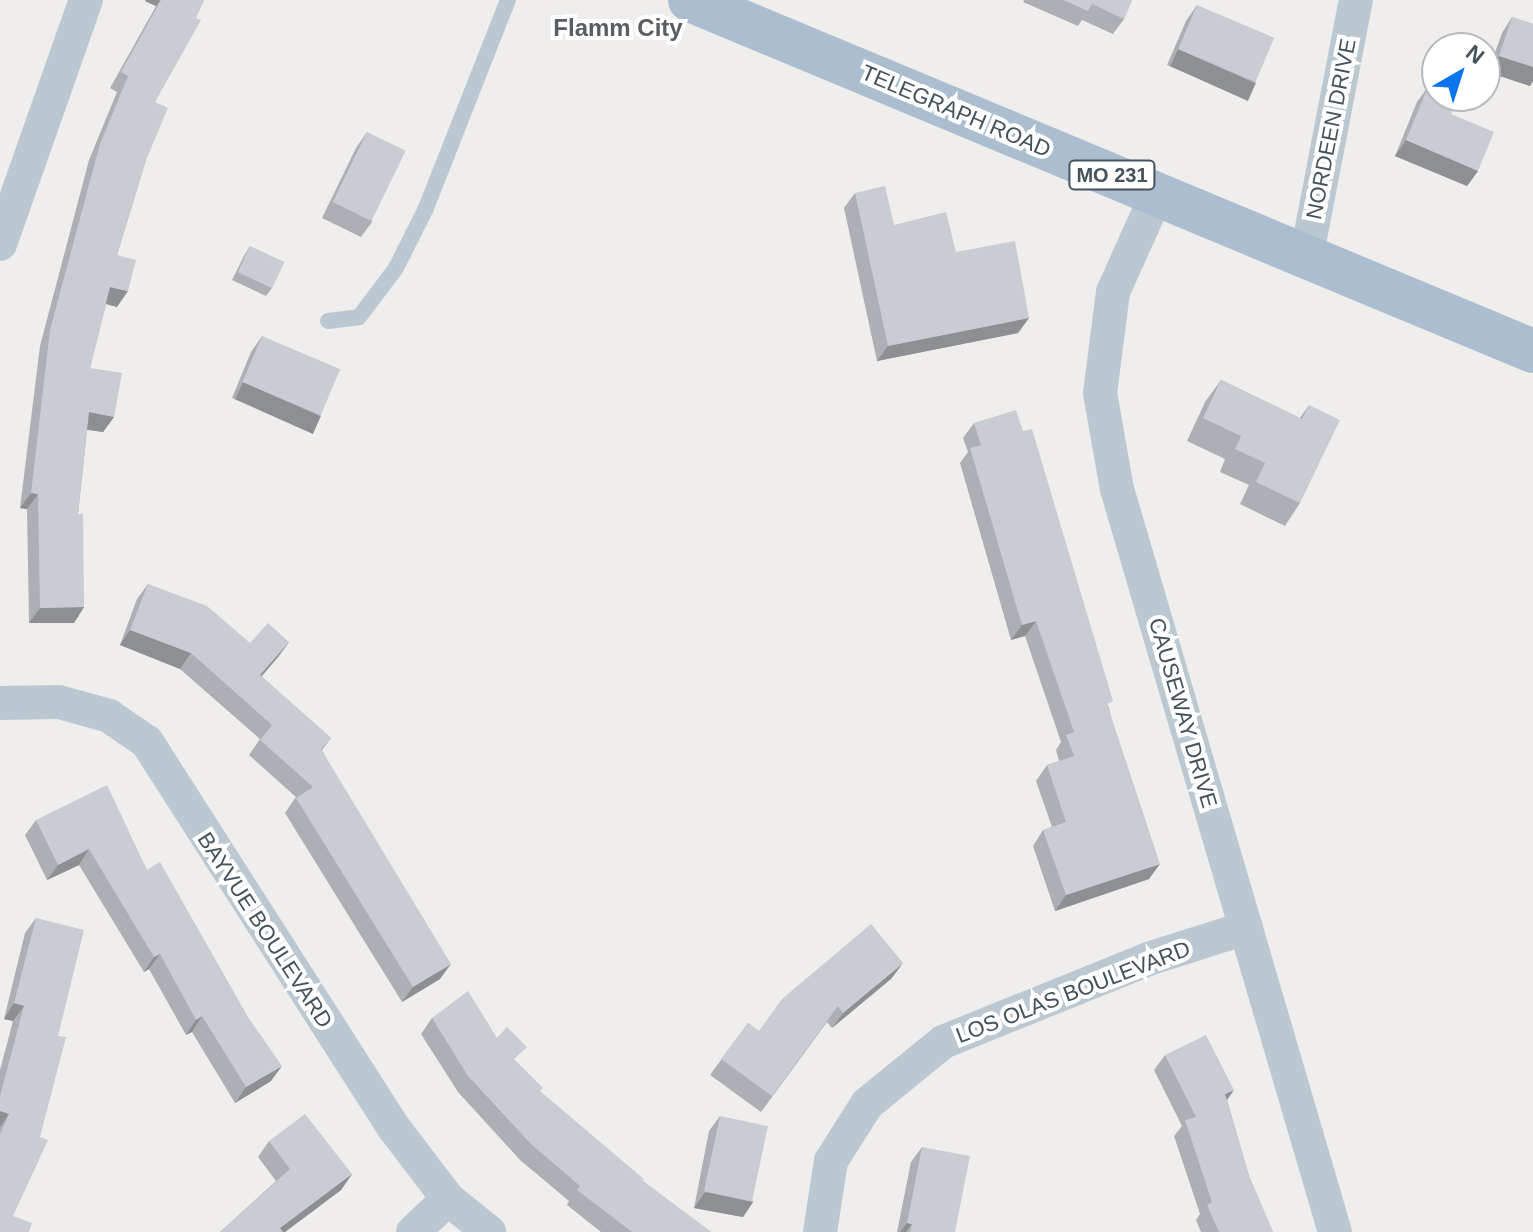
<!DOCTYPE html>
<style>
body{margin:0}
#map{position:relative;width:1533px;height:1232px;overflow:hidden;background:#f0eded;font-family:Arial,sans-serif}
div>[style]{position:absolute}
.service>*{height:16px;margin:-8px;padding:0 8px;transform-origin:8px;border-radius:8px;background:#bcc8d1}
.minor>*{height:34px;margin:-17px;padding:0 17px;transform-origin:17px;border-radius:17px;background:#bcc8d1}
.primary>*{height:44px;margin:-22px;padding:0 22px;transform-origin:22px;border-radius:22px;background:#aabecf}
.wall>*{inset:0;background:#adafb5}
.shaded-wall>*{inset:0;background:#8d8f93;transform-origin:0 0}
.building>*{inset:0;background:#c9ccd2;transform-origin:0 0}
span{translate:-50% -50%;white-space:nowrap;text-align:center;line-height:1.15;-webkit-text-stroke:8px #fff;paint-order:stroke}
.shield-label span{padding:2px 6px;background:#fff;border:2px solid;border-radius:6px;-webkit-text-stroke-width:0}
.shield-label{font-size:20px;color:#44525c;font-weight:700}
.street-label{font-size:22px;color:#44525c}
.neighbourhood-label{font-size:24px;color:#595e63;font-weight:700}
.north{position:absolute;left:1421px;top:32px;width:80px;height:80px;box-sizing:border-box;background:#fff;border:2px solid #b4babe;border-radius:50%;rotate:39deg;font-size:22px;font-weight:700;line-height:32px;text-align:center;color:#44525c}
.north::after{content:'';display:block;margin:auto;width:28px;height:36px;background:#0b76ec;clip-path:polygon(50% 0,100% 100%,50% 72%,0 100%)}
</style>
<div id="map">
<div class="service">
<i style="left:328px;top:321px;width:31px;rotate:-7deg"></i>
<i style="left:359px;top:317px;width:61px;rotate:-52.9deg"></i>
<i style="left:396px;top:268px;width:67px;rotate:-63.4deg"></i>
<i style="left:426px;top:208px;width:224px;rotate:-68.5deg"></i>
</div>
<div class="minor">
<i style="left:1157px;top:194px;width:107px;rotate:114.2deg"></i>
<i style="left:1113px;top:292px;width:102px;rotate:97.3deg"></i>
<i style="left:1100px;top:393px;width:97px;rotate:80deg"></i>
<i style="left:1117px;top:489px;width:774px;rotate:73.65deg"></i>
<i style="left:0;top:244px;width:259px;rotate:-70.6deg"></i>
<i style="left:1306px;top:259px;width:264px;rotate:-79.1deg"></i>
<i style="left:0;top:703px;width:59px;rotate:-1deg"></i>
<i style="left:59px;top:702px;width:52px;rotate:15.6deg"></i>
<i style="left:109px;top:716px;width:46px;rotate:34.4deg"></i>
<i style="left:147px;top:742px;width:458px;rotate:57.4deg"></i>
<i style="left:394px;top:1128px;width:89px;rotate:52.7deg"></i>
<i style="left:448px;top:1199px;width:53px;rotate:38.8deg"></i>
<i style="left:413px;top:1232px;width:48px;rotate:-43.3deg"></i>
<i style="left:820px;top:1232px;width:72px;rotate:-81.2deg"></i>
<i style="left:831px;top:1161px;width:67px;rotate:-57.7deg"></i>
<i style="left:867px;top:1104px;width:98px;rotate:-39.2deg"></i>
<i style="left:943px;top:1042px;width:221px;rotate:-22deg"></i>
<i style="left:1148px;top:959px;width:103px;rotate:-17.6deg"></i>
</div>
<div class="primary">
<i style="left:690px;top:0;width:913px;rotate:22.61deg"></i>
</div>
<div class="wall">
<i style="clip-path:polygon(146px 0,204px 0,155px 102px,146px 160px,117px 255px,117px 307px,106px 304px,90px 368px,114px 417px,103px 432px,87px 430px,78px 514px,84px 607px,74px 623px,29px 623px,27px 509px,20px 508px,40px 346px,89px 160px,117px 92px,110px 88px,156px 6px,145px 1px)"></i>
<i style="clip-path:polygon(1024px 0,1132px 0,1124px 19px,1113px 34px,1082px 20px,1078px 26px,1023px 2px)"></i>
<i style="clip-path:polygon(1197px 5px,1256px 83px,1245px 98px,1167px 65px,1186px 21px)"></i>
<i style="clip-path:polygon(1512px 17px,1533px 24px,1533px 81px,1530px 86px,1488px 72px,1502px 33px)"></i>
<i style="clip-path:polygon(1428px 87px,1451px 114px,1478px 171px,1467px 186px,1395px 156px,1417px 102px)"></i>
<i style="clip-path:polygon(367px 132px,372px 222px,361px 237px,322px 218px,356px 148px)"></i>
<i style="clip-path:polygon(855px 193px,894px 225px,956px 252px,1029px 318px,1018px 333px,877px 361px,844px 208px)"></i>
<i style="clip-path:polygon(250px 246px,272px 288px,266px 296px,232px 280px,245px 254px)"></i>
<i style="clip-path:polygon(262px 336px,321px 416px,310px 431px,232px 398px,251px 352px)"></i>
<i style="clip-path:polygon(1221px 380px,1300px 418px,1309px 405px,1300px 503px,1285px 526px,1240px 504px,1249px 485px,1220px 472px,1225px 459px,1187px 441px,1205px 402px)"></i>
<i style="clip-path:polygon(974px 423px,1109px 708px,1149px 879px,1055px 911px,1033px 846px,1043px 830px,1052px 827px,1036px 781px,1047px 765px,1059px 761px,1056px 750px,1061px 742px,1025px 636px,1011px 640px,960px 463px,968px 452px,963px 438px)"></i>
<i style="clip-path:polygon(148px 584px,250px 643px,289px 642px,278px 657px,261px 676px,331px 738px,322px 750px,440px 979px,402px 1002px,285px 813px,296px 797px,249px 755px,260px 739px,180px 669px,120px 645px,137px 599px)"></i>
<i style="clip-path:polygon(36px 820px,147px 870px,271px 1081px,235px 1103px,192px 1032px,186px 1035px,149px 969px,144px 972px,79px 865px,47px 880px,25px 835px)"></i>
<i style="clip-path:polygon(36px 918px,0 1232px,0 1070px,13px 1021px,4px 1019px,25px 933px)"></i>
<i style="clip-path:polygon(892px 978px,832px 1028px,827px 1022px,761px 1112px,710px 1075px,748px 1023px,759px 1031px)"></i>
<i style="clip-path:polygon(432px 1018px,497px 1038px,540px 1092px,644px 1182px,711px 1232px,601px 1232px,567px 1205px,569px 1201px,520px 1160px,458px 1092px,421px 1034px)"></i>
<i style="clip-path:polygon(1165px 1055px,1227px 1100px,1249px 1176px,1273px 1232px,1201px 1232px,1196px 1220px,1200px 1214px,1174px 1136px,1182px 1126px,1154px 1070px)"></i>
<i style="clip-path:polygon(720px 1116px,753px 1202px,743px 1217px,694px 1208px,709px 1131px)"></i>
<i style="clip-path:polygon(269px 1141px,352px 1174px,341px 1190px,285px 1232px,220px 1232px,276px 1181px,258px 1157px)"></i>
<i style="clip-path:polygon(922px 1147px,955px 1232px,897px 1232px,911px 1162px)"></i>
</div>
<div class="shaded-wall">
<i style="clip-path:polygon(146px 0,160px 0,156px 6px,145px 1px)"></i>
<i style="left:1178px;top:49px;width:85px;height:19px;rotate:24deg"></i>
<i style="clip-path:polygon(1499px 56px,1533px 67px,1533px 81px,1530px 86px,1488px 72px)"></i>
<i style="clip-path:polygon(1406px 140px,1478px 171px,1467px 186px,1395px 156px)"></i>
<i style="clip-path:polygon(110px 287px,128px 291px,117px 307px,99px 302px)"></i>
<i style="clip-path:polygon(1029px 318px,1018px 333px,877px 361px,888px 346px)"></i>
<i style="left:243px;top:382px;width:85px;height:19px;rotate:24deg"></i>
<i style="clip-path:polygon(89px 412px,114px 417px,103px 432px,78px 428px)"></i>
<i style="clip-path:polygon(31px 493px,38px 494px,27px 509px,20px 508px)"></i>
<i style="clip-path:polygon(84px 607px,74px 623px,29px 623px,40px 608px)"></i>
<i style="clip-path:polygon(1036px 621px,1025px 636px,1011px 640px,1022px 625px)"></i>
<i style="clip-path:polygon(130px 630px,191px 653px,180px 669px,120px 645px)"></i>
<i style="clip-path:polygon(289px 642px,278px 657px,249px 691px,260px 675px)"></i>
<i style="clip-path:polygon(89px 849px,79px 865px,47px 880px,58px 865px)"></i>
<i style="clip-path:polygon(1160px 864px,1149px 879px,1055px 911px,1066px 895px)"></i>
<i style="clip-path:polygon(160px 954px,149px 969px,144px 972px,154px 957px)"></i>
<i style="clip-path:polygon(903px 963px,892px 978px,832px 1028px,843px 1013px)"></i>
<i style="clip-path:polygon(451px 964px,440px 979px,402px 1002px,413px 987px)"></i>
<i style="clip-path:polygon(14px 1003px,24px 1006px,13px 1021px,4px 1019px)"></i>
<i style="clip-path:polygon(202px 1016px,192px 1032px,186px 1035px,196px 1020px)"></i>
<i style="clip-path:polygon(282px 1066px,271px 1081px,235px 1103px,246px 1087px)"></i>
<i style="clip-path:polygon(1234px 1090px,1223px 1106px,1225px 1094px)"></i>
<i style="clip-path:polygon(0 1111px,9px 1114px,0 1127px)"></i>
<i style="clip-path:polygon(352px 1174px,341px 1190px,285px 1232px,277px 1232px,280px 1228px)"></i>
<i style="clip-path:polygon(705px 1192px,753px 1202px,743px 1217px,694px 1208px)"></i>
<i style="clip-path:polygon(907px 1223px,912px 1224px,906px 1232px,900px 1232px)"></i>
</div>
<div class="building">
<i style="clip-path:polygon(161px 0,204px 0,196px 18px,201px 20px,155px 102px,168px 108px,146px 160px,117px 255px,136px 260px,128px 291px,110px 287px,90px 368px,122px 373px,114px 417px,89px 412px,78px 514px,83px 514px,84px 607px,40px 608px,38px 494px,31px 493px,50px 330px,100px 144px,128px 76px,121px 72px)"></i>
<i style="clip-path:polygon(1063px 0,1132px 0,1124px 19px,1092px 4px,1088px 11px)"></i>
<i style="left:1197px;top:5px;width:84px;height:48px;rotate:23deg"></i>
<i style="clip-path:polygon(1512px 17px,1533px 24px,1533px 67px,1499px 56px)"></i>
<i style="clip-path:polygon(1428px 87px,1437px 91px,1437px 96px,1449px 96px,1457px 99px,1451px 114px,1494px 132px,1478px 171px,1406px 140px)"></i>
<i style="left:367px;top:132px;width:43px;height:78px;rotate:26deg"></i>
<i style="clip-path:polygon(885px 186px,894px 225px,946px 212px,956px 252px,1015px 241px,1029px 318px,888px 346px,855px 193px)"></i>
<i style="left:250px;top:246px;width:38px;height:29px;rotate:25deg"></i>
<i style="left:262px;top:336px;width:85px;height:50px;rotate:23deg"></i>
<i style="clip-path:polygon(1221px 380px,1302px 419px,1309px 405px,1340px 420px,1300px 503px,1256px 482px,1265px 463px,1235px 449px,1241px 436px,1203px 418px)"></i>
<i style="clip-path:polygon(1016px 410px,1023px 431px,1032px 429px,1113px 701px,1107px 704px,1160px 864px,1066px 895px,1043px 830px,1066px 822px,1047px 765px,1074px 756px,1066px 735px,1074px 732px,1036px 621px,1022px 625px,970px 448px,981px 445px,974px 423px)"></i>
<i style="clip-path:polygon(148px 584px,207px 606px,250px 643px,268px 623px,289px 642px,260px 675px,331px 738px,321px 749px,451px 964px,413px 987px,296px 798px,313px 787px,260px 740px,272px 725px,191px 653px,130px 630px)"></i>
<i style="clip-path:polygon(107px 785px,147px 870px,160px 862px,248px 1017px,282px 1066px,246px 1087px,202px 1016px,196px 1020px,160px 954px,154px 957px,89px 849px,58px 865px,36px 820px)"></i>
<i style="clip-path:polygon(36px 918px,84px 930px,58px 1036px,66px 1037px,40px 1137px,48px 1140px,13px 1216px,32px 1223px,29px 1232px,0 1232px,0 1134px,9px 1114px,0 1111px,0 1096px,24px 1006px,14px 1003px)"></i>
<i style="clip-path:polygon(871px 924px,903px 963px,843px 1013px,838px 1006px,772px 1096px,721px 1059px,748px 1023px,759px 1031px,782px 999px)"></i>
<i style="clip-path:polygon(468px 991px,497px 1038px,507px 1027px,527px 1047px,514px 1059px,543px 1088px,540px 1091px,645px 1180px,640px 1179px,711px 1232px,632px 1232px,577px 1190px,580px 1186px,531px 1144px,468px 1076px,432px 1018px)"></i>
<i style="clip-path:polygon(1206px 1035px,1234px 1090px,1225px 1094px,1249px 1176px,1273px 1232px,1219px 1232px,1207px 1205px,1212px 1202px,1185px 1120px,1196px 1117px,1165px 1055px)"></i>
<i style="clip-path:polygon(305px 1114px,352px 1174px,280px 1228px,283px 1232px,220px 1232px,290px 1169px,269px 1141px)"></i>
<i style="left:720px;top:1116px;width:49px;height:77px;rotate:12deg"></i>
<i style="clip-path:polygon(922px 1147px,970px 1156px,955px 1232px,910px 1232px,912px 1224px,907px 1223px)"></i>
</div>
<div class="shield-label">
<span style="left:1112px;top:175px">MO 231</span>
</div>
<div class="street-label">
<span style="left:956px;top:111px;rotate:23deg">TELEGRAPH ROAD</span>
<span style="left:1331px;top:129px;rotate:-79deg">NORDEEN DRIVE</span>
<span style="left:1183px;top:713px;rotate:74deg">CAUSEWAY DRIVE</span>
<span style="left:265px;top:930px;rotate:57deg">BAYVUE BOULEVARD</span>
<span style="left:1073px;top:992px;rotate:-21deg">LOS OLAS BOULEVARD</span>
</div>
<div class="neighbourhood-label">
<span style="left:618px;top:28px">Flamm City</span>
</div>
<div class="north">N</div>
</div>
